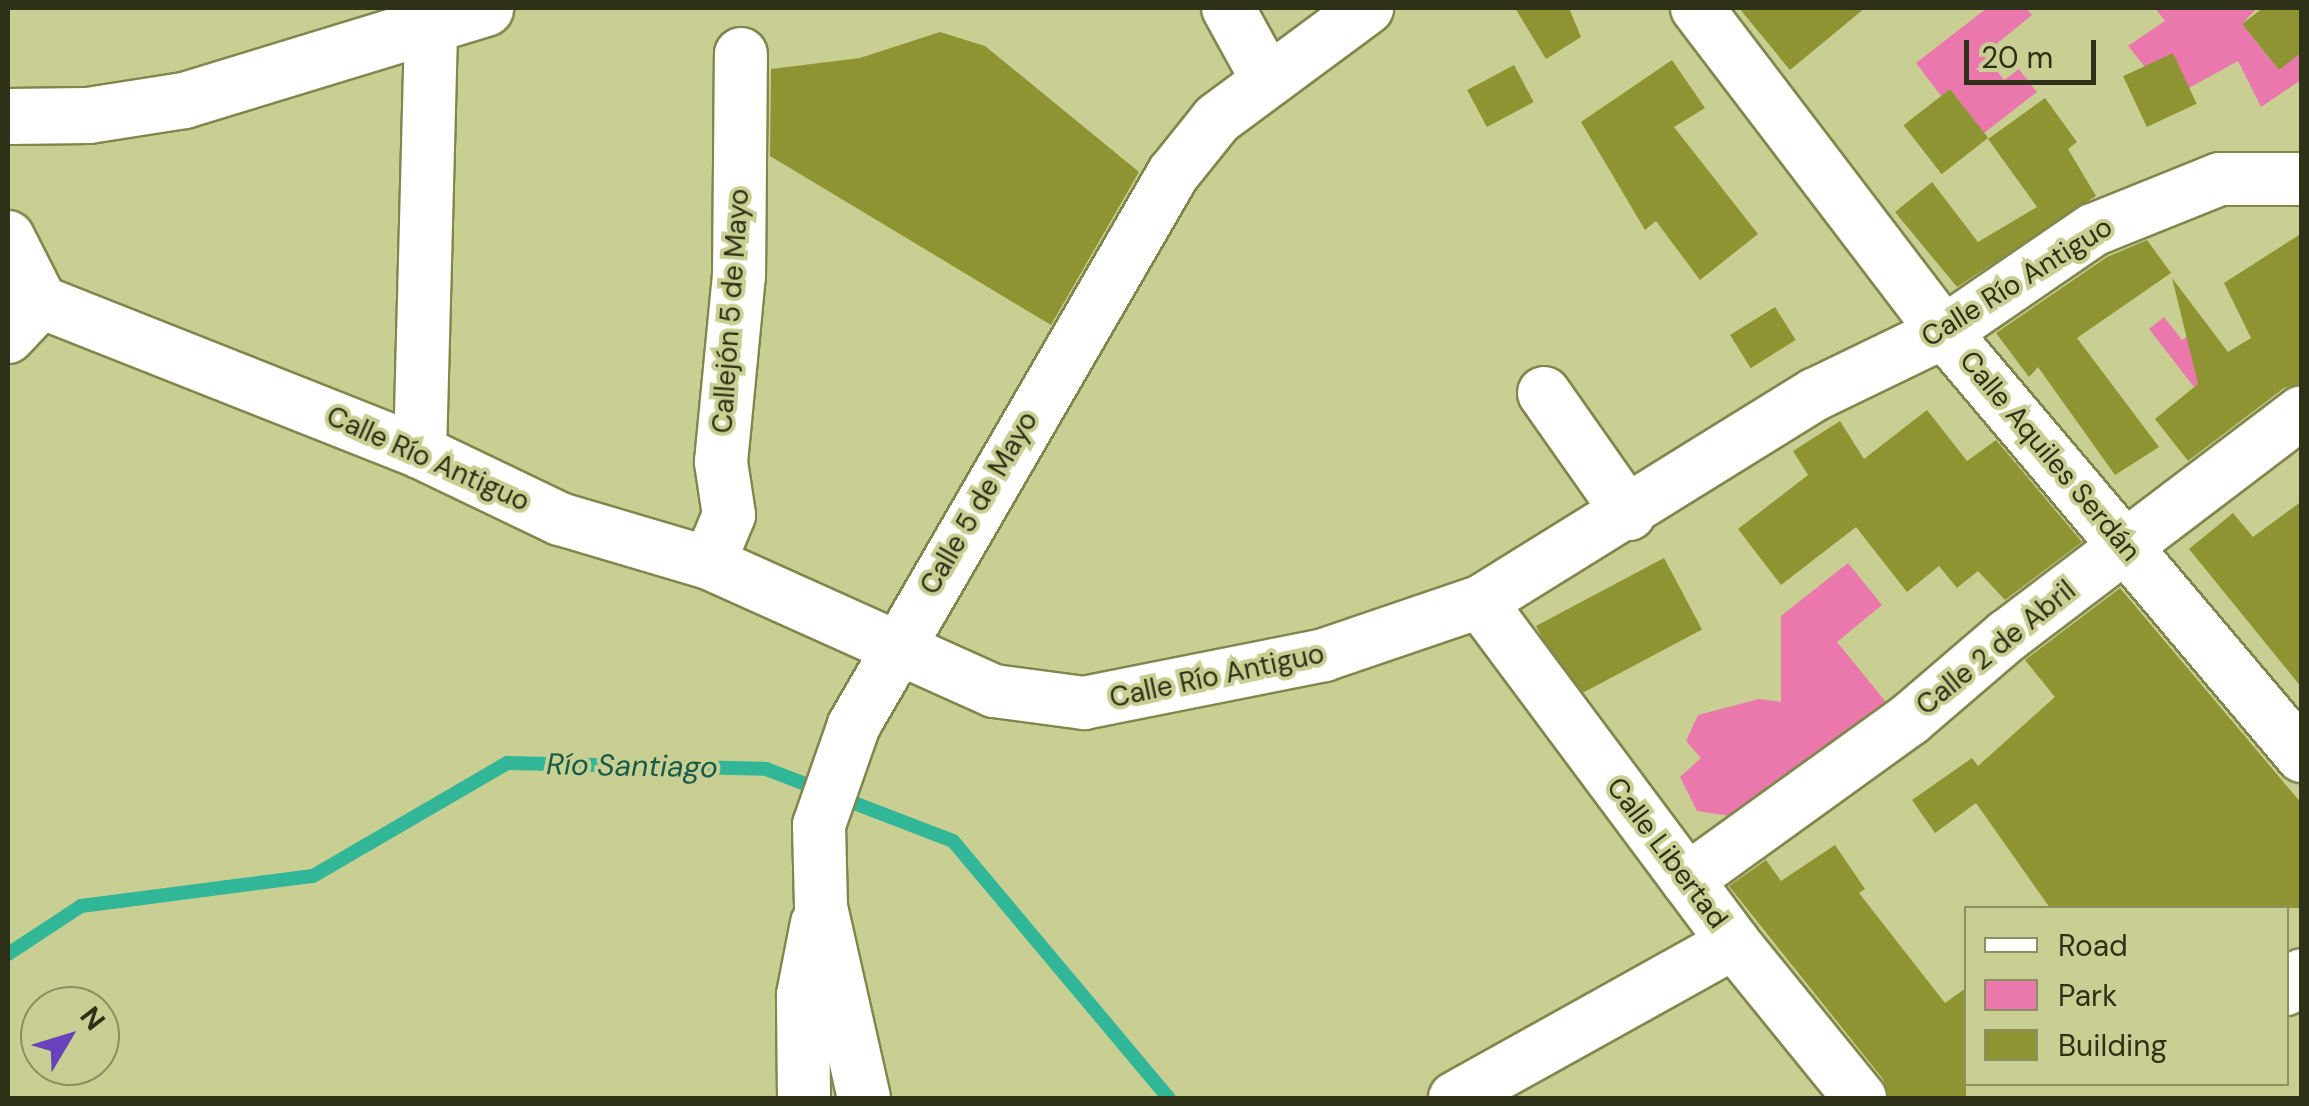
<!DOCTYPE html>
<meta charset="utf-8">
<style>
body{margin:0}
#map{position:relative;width:2309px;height:1106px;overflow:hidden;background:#c9cf92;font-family:"DM Sans",sans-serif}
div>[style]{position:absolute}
.green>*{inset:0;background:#eb78ac}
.stream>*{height:14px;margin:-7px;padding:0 7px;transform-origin:7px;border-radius:7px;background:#31b697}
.building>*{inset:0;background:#8d9431;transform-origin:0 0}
.roads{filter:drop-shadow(2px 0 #81874c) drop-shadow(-2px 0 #81874c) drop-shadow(0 2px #81874c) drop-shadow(0 -2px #81874c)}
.minor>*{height:52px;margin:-26px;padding:0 26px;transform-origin:26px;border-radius:26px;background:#fff}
.tertiary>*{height:55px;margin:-27.5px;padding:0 27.5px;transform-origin:27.5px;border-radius:27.5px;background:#fff}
span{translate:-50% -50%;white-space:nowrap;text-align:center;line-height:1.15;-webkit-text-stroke:8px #c9cf92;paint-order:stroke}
.street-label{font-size:28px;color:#2e3017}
.water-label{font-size:30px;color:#155b4a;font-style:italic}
.frame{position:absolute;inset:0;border:10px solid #2e3017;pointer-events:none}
.legend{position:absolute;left:1964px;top:906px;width:325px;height:180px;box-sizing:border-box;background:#c9cf92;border:2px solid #8b8f61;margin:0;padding:12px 18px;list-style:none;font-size:30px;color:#2e3017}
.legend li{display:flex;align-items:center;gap:20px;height:50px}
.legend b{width:50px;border:2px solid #8b8f61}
.north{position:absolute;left:20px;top:986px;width:100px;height:100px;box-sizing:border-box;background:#c9cf92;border:2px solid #8b8f61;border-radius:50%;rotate:52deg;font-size:28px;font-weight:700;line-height:40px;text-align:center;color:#2e3017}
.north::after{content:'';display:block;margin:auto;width:35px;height:45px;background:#6843bb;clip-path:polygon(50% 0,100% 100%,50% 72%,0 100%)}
.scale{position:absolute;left:1964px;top:40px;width:132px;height:45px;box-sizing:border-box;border:5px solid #2e3017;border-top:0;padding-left:12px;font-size:30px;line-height:35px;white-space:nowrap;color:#2e3017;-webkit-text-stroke:8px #c9cf92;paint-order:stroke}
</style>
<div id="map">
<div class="green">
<i style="clip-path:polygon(1987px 8px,2026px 8px,2032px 15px,1984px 54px,2004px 80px,2019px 69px,2037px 92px,1984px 133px,1950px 89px,1941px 96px,1916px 63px)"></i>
<i style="clip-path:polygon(2155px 8px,2257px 8px,2242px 24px,2279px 70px,2301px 52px,2301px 80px,2261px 107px,2238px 61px,2189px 88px,2173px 54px,2145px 67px,2128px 46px,2165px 21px)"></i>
<i style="clip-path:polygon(2164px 317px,2182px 340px,2198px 328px,2225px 363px,2194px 387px,2149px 329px)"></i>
<i style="clip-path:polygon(1848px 563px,1882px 605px,1837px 642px,1890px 707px,1736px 817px,1697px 811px,1680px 777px,1701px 758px,1686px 741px,1698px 715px,1759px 699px,1781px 702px,1781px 616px)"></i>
</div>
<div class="stream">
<i style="left:841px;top:798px;width:120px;rotate:21deg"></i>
<i style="left:953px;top:841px;width:336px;rotate:50deg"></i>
<i style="left:8px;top:954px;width:87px;rotate:-33.3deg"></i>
<i style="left:81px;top:906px;width:234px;rotate:-7.4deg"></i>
<i style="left:313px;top:876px;width:225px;rotate:-30.2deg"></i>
<i style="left:507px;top:763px;width:259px;rotate:1.3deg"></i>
<i style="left:766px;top:769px;width:59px;rotate:20.9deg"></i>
</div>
<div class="building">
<i style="clip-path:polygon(1515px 8px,1569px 8px,1581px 37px,1546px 59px)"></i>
<i style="clip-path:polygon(1739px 8px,1865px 8px,1790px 70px)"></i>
<i style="clip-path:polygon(2263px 8px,2302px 8px,2302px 52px,2279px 70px,2242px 24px)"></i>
<i style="clip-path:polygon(940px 32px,985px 46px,1139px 172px,1051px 325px,770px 156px,771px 69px,860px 58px)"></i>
<i style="left:2173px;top:53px;width:56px;height:55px;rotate:65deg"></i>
<i style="clip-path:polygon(1672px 60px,1705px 108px,1674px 127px,1758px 234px,1700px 280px,1656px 221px,1645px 230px,1581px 122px)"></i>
<i style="left:1514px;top:65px;width:42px;height:53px;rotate:62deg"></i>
<i style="left:1950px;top:89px;width:62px;height:59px;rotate:52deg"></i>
<i style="clip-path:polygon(2045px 98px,2077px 142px,2068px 149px,2096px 196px,1957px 287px,1895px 212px,1932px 182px,1978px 242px,2037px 207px,1988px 139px)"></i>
<i style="clip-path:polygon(2302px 233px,2302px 383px,2284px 388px,2188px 461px,2155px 419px,2198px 384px,2172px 278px,2228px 352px,2251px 338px,2224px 283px)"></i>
<i style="clip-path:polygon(2147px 240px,2171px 273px,2077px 338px,2159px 447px,2115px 475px,2038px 367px,2029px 377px,1996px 333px,2107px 257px)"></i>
<i style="left:1775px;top:307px;width:39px;height:53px;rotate:58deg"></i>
<i style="clip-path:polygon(1927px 410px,1967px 461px,1996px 440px,2082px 542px,2005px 600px,1978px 571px,1957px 588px,1939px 566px,1907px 592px,1856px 527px,1781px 585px,1738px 529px,1808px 475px,1793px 451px,1840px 421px,1864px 459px)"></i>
<i style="clip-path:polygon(2302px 501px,2302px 688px,2189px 549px,2233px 513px,2253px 537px)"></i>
<i style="left:1664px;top:558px;width:81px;height:145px;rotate:62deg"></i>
<i style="clip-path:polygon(2120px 588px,2302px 804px,2302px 908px,2050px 908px,1976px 803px,1935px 833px,1912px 800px,1972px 758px,1978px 766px,2055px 697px,2025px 660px)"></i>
<i style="clip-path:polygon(1835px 845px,1865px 889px,1859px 893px,1945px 1003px,1966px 988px,1966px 1098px,1889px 1098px,1883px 1079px,1729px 886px,1766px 860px,1781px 881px)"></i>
</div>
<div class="roads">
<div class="minor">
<i style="left:1228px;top:8px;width:79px;rotate:61.2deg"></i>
<i style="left:1697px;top:8px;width:407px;rotate:52.7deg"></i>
<i style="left:1944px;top:332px;width:555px;rotate:49.82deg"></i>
<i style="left:8px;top:237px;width:73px;rotate:63.1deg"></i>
<i style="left:41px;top:302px;width:408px;rotate:21.6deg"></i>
<i style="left:420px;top:452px;width:155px;rotate:25.6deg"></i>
<i style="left:560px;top:519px;width:155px;rotate:16.5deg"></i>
<i style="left:709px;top:563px;width:312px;rotate:24.2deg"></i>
<i style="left:994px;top:691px;width:91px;rotate:7.6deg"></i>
<i style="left:1084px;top:703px;width:245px;rotate:-11.3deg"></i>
<i style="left:1324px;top:655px;width:165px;rotate:-18.8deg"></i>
<i style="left:1480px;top:602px;width:395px;rotate:-31.8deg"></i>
<i style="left:1816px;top:394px;width:142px;rotate:-25.8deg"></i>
<i style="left:1944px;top:332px;width:181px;rotate:-34.4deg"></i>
<i style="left:2093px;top:230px;width:137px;rotate:-21.9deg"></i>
<i style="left:2220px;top:179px;width:82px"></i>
<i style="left:8px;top:337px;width:48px;rotate:-46.7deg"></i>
<i style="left:1544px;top:393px;width:148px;rotate:54.9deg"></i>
<i style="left:420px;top:452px;width:427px;rotate:-88.5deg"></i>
<i style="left:709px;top:563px;width:52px;rotate:-67.4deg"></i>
<i style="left:729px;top:515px;width:54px;rotate:-98.6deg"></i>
<i style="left:721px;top:462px;width:187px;rotate:-84.5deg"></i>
<i style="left:739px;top:276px;width:222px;rotate:-89.5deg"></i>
<i style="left:1480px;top:602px;width:425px;rotate:53.3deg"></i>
<i style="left:1734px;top:943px;width:200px;rotate:50.9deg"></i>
<i style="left:1687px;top:880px;width:275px;rotate:-35.8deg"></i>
<i style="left:1910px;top:719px;width:128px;rotate:-40.6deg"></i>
<i style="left:2007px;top:636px;width:370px;rotate:-37.2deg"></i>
<i style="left:2286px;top:989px;width:21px;rotate:-41deg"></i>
<i style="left:804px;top:1098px;width:103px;rotate:-90.6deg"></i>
<i style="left:803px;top:995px;width:73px;rotate:-79deg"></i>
<i style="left:864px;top:1098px;width:196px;rotate:-102.7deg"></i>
<i style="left:821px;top:907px;width:82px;rotate:-91.4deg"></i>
<i style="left:819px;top:825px;width:106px;rotate:-70.7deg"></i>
<i style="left:854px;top:725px;width:637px;rotate:-59.93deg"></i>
<i style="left:1173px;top:174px;width:70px;rotate:-51.3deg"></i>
<i style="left:1217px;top:119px;width:187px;rotate:-36.5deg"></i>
<i style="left:1455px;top:1098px;width:319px;rotate:-29.1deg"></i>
</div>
<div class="tertiary">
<i style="left:8px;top:116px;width:80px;rotate:-0.7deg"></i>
<i style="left:88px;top:115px;width:97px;rotate:-8.9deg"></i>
<i style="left:184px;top:100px;width:315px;rotate:-17deg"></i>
</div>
</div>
<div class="street-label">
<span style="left:2017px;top:282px;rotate:-32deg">Calle Río Antiguo</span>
<span style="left:731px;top:311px;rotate:-86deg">Callejón 5 de Mayo</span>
<span style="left:2050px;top:456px;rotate:50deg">Calle Aquiles Serdán</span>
<span style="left:428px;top:459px;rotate:24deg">Calle Río Antiguo</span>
<span style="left:979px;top:503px;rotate:-60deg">Calle 5 de Mayo</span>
<span style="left:1996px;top:648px;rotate:-39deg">Calle 2 de Abril</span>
<span style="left:1217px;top:676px;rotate:-12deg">Calle Río Antiguo</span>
<span style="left:1667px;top:853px;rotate:53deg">Calle Libertad</span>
</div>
<div class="water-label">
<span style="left:632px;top:766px;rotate:1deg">Río Santiago</span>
</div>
<div class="frame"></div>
<ul class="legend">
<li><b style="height:12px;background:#fff"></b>Road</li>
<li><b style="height:28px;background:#eb78ac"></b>Park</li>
<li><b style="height:28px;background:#8d9431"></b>Building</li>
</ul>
<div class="north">N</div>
<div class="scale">20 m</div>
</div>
